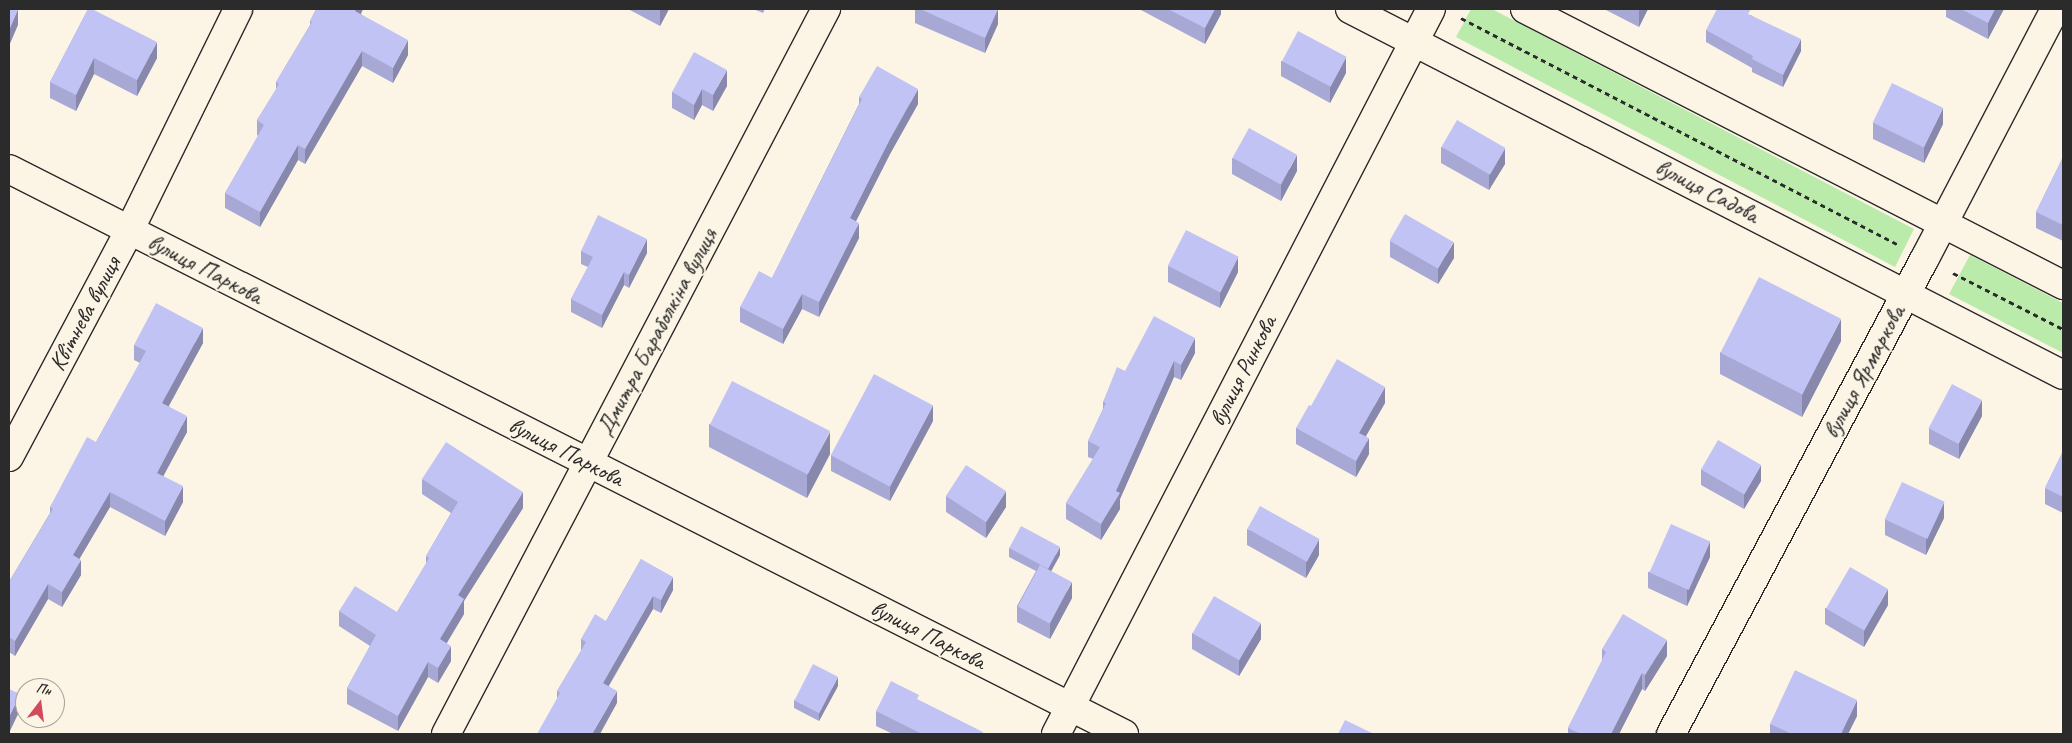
<!DOCTYPE html>
<meta charset="utf-8">
<style>
body{margin:0}
#map{position:relative;width:2072px;height:743px;overflow:hidden;background:#fcf5e5;font-family:Caveat,sans-serif}
div>[style]{position:absolute}
.green>*{inset:0;background:#baebaa}
.path>*{height:3px;margin-top:-1.5px;transform-origin:0;background:repeating-linear-gradient(90deg,#2b2b2b 0 5px,transparent 0 9px)}
.roads{filter:drop-shadow(1px 0 #2b2b2b) drop-shadow(-1px 0 #2b2b2b) drop-shadow(0 1px #2b2b2b) drop-shadow(0 -1px #2b2b2b)}
.minor>*{height:28px;margin:-14px;padding:0 14px;transform-origin:14px;border-radius:14px;background:#fcf5e5}
.wall>*{inset:0;background:#a7a8d3}
.shaded-wall>*{inset:0;background:#8888ac}
.building>*{inset:0;background:#c2c3f5;transform-origin:0 0}
span{translate:-50% -50%;white-space:nowrap;text-align:center;line-height:1.15;-webkit-text-stroke:4px #fcf5e5;paint-order:stroke}
.street-label{font-size:24px;color:#2b2b2b}
.frame{position:absolute;inset:0;border:10px solid #2b2b2b;pointer-events:none}
.north{position:absolute;left:15px;top:678px;width:50px;height:50px;box-sizing:border-box;background:#fcf5e5;border:1px solid #a8a49b;border-radius:50%;rotate:15deg;font-size:14px;font-weight:700;line-height:20px;text-align:center;color:#2b2b2b}
.north::after{content:'';display:block;margin:auto;width:18px;height:22px;background:#d1495b;clip-path:polygon(50% 0,100% 100%,50% 72%,0 100%)}
</style>
<div id="map">
<div class="green">
<i style="clip-path:polygon(1471px 9px,1492px 9px,1914px 229px,1895px 267px,1456px 37px)"></i>
<i style="clip-path:polygon(1970px 255px,2063px 303px,2063px 353px,1949px 294px)"></i>
</div>
<div class="path">
<i style="left:1461px;top:18px;width:491px;rotate:27.4deg"></i>
<i style="left:1953px;top:273px;width:123px;rotate:27deg"></i>
</div>
<div class="roads">
<div class="minor">
<i style="left:1350px;top:9px;width:801px;rotate:27.17deg"></i>
<i style="left:1525px;top:9px;width:605px;rotate:27.16deg"></i>
<i style="left:9px;top:169px;width:1250px;rotate:26.87deg"></i>
<i style="left:9px;top:457px;width:256px;rotate:-62deg"></i>
<i style="left:129px;top:231px;width:247px;rotate:-63.8deg"></i>
<i style="left:446px;top:734px;width:819px;rotate:-62.34deg"></i>
<i style="left:1056px;top:734px;width:816px;rotate:-62.65deg"></i>
<i style="left:1671px;top:734px;width:540px;rotate:-61.92deg"></i>
<i style="left:1925px;top:258px;width:281px;rotate:-62.4deg"></i>
</div>
</div>
<div class="wall">
<i style="clip-path:polygon(88px 9px,157px 58px,137px 96px,94px 74px,76px 111px,50px 98px,50px 82px)"></i>
<i style="clip-path:polygon(316px 9px,363px 9px,361px 14px,408px 55px,393px 83px,362px 66px,305px 164px,298px 160px,260px 227px,225px 208px,225px 193px,258px 136px,257px 135px,257px 120px,276px 90px,276px 82px,310px 25px,310px 21px)"></i>
<i style="clip-path:polygon(628px 9px,669px 9px,660px 26px)"></i>
<i style="clip-path:polygon(753px 9px,765px 9px,763px 13px)"></i>
<i style="clip-path:polygon(915px 9px,998px 9px,998px 24px,985px 53px,915px 23px)"></i>
<i style="clip-path:polygon(1139px 9px,1221px 9px,1221px 14px,1205px 44px)"></i>
<i style="clip-path:polygon(1604px 9px,1648px 9px,1639px 27px)"></i>
<i style="clip-path:polygon(1946px 9px,2004px 9px,1988px 39px,1946px 17px)"></i>
<i style="clip-path:polygon(1751px 15px,1801px 51px,1783px 87px,1752px 72px,1752px 68px,1706px 42px,1706px 30px)"></i>
<i style="clip-path:polygon(1281px 61px,1346px 73px,1330px 103px,1281px 76px)"></i>
<i style="clip-path:polygon(727px 86px,713px 111px,702px 105px,694px 120px,672px 108px,672px 92px)"></i>
<i style="clip-path:polygon(859px 97px,918px 104px,890px 154px,856px 221px,859px 238px,819px 317px,802px 309px,783px 344px,740px 322px,740px 307px,772px 278px,859px 104px)"></i>
<i style="clip-path:polygon(1873px 123px,1943px 124px,1924px 163px,1873px 139px)"></i>
<i style="clip-path:polygon(1441px 147px,1505px 164px,1489px 190px,1441px 163px)"></i>
<i style="clip-path:polygon(2063px 157px,2063px 241px,2036px 228px,2036px 212px)"></i>
<i style="clip-path:polygon(1232px 158px,1297px 171px,1281px 201px,1232px 174px)"></i>
<i style="clip-path:polygon(1390px 241px,1454px 258px,1438px 284px,1390px 257px)"></i>
<i style="clip-path:polygon(581px 251px,647px 253px,629px 288px,624px 285px,602px 328px,571px 312px,571px 299px,588px 267px,581px 264px)"></i>
<i style="clip-path:polygon(1168px 266px,1238px 272px,1220px 308px,1168px 282px)"></i>
<i style="clip-path:polygon(1841px 341px,1802px 417px,1720px 374px,1720px 352px)"></i>
<i style="clip-path:polygon(203px 343px,169px 406px,187px 432px,163px 476px,183px 502px,165px 536px,110px 507px,79px 558px,81px 575px,62px 607px,48px 599px,15px 656px,9px 652px,9px 580px,10px 580px,50px 513px,50px 507px,96px 442px,140px 363px,134px 360px,134px 345px)"></i>
<i style="clip-path:polygon(1195px 353px,1181px 380px,1174px 377px,1120px 499px,1120px 509px,1101px 540px,1066px 519px,1066px 503px,1093px 459px,1088px 457px,1088px 441px,1103px 409px,1103px 402px,1125px 371px)"></i>
<i style="clip-path:polygon(1385px 403px,1366px 436px,1369px 454px,1356px 477px,1296px 444px,1296px 428px)"></i>
<i style="clip-path:polygon(1982px 416px,1959px 459px,1929px 444px,1929px 428px)"></i>
<i style="clip-path:polygon(933px 421px,890px 501px,831px 471px,831px 455px)"></i>
<i style="clip-path:polygon(709px 424px,830px 454px,807px 498px,709px 447px)"></i>
<i style="clip-path:polygon(2063px 451px,2063px 513px,2045px 504px,2045px 488px)"></i>
<i style="clip-path:polygon(1701px 469px,1761px 481px,1744px 509px,1701px 485px)"></i>
<i style="clip-path:polygon(422px 479px,523px 508px,464px 601px,464px 614px,447px 643px,451px 661px,438px 683px,428px 677px,398px 731px,347px 704px,347px 688px,370px 646px,339px 626px,339px 611px,397px 612px,426px 564px,426px 556px,451px 513px,422px 494px)"></i>
<i style="clip-path:polygon(946px 496px,1006px 507px,986px 538px,946px 512px)"></i>
<i style="clip-path:polygon(1944px 518px,1926px 555px,1885px 535px,1885px 519px)"></i>
<i style="clip-path:polygon(1247px 529px,1319px 555px,1306px 578px,1247px 545px)"></i>
<i style="clip-path:polygon(1009px 548px,1060px 555px,1051px 571px,1072px 598px,1050px 639px,1017px 622px,1017px 606px,1036px 571px,1009px 557px)"></i>
<i style="clip-path:polygon(1710px 557px,1687px 606px,1648px 588px,1648px 572px)"></i>
<i style="clip-path:polygon(641px 559px,673px 590px,661px 613px,653px 609px,609px 686px,617px 703px,557px 698px,557px 691px,581px 651px,581px 639px,606px 621px)"></i>
<i style="clip-path:polygon(1888px 605px,1864px 647px,1825px 624px,1825px 608px)"></i>
<i style="clip-path:polygon(1192px 633px,1261px 639px,1239px 676px,1192px 649px)"></i>
<i style="clip-path:polygon(1602px 649px,1667px 656px,1645px 691px,1642px 689px,1619px 734px,1568px 734px,1568px 728px,1602px 661px)"></i>
<i style="clip-path:polygon(838px 686px,819px 721px,794px 708px,794px 700px)"></i>
<i style="clip-path:polygon(876px 711px,983px 734px,893px 734px,876px 726px)"></i>
<i style="clip-path:polygon(1857px 716px,1848px 734px,1770px 734px,1770px 724px)"></i>
</div>
<div class="shaded-wall">
<i style="clip-path:polygon(18px 9px,18px 25px,9px 46px,9px 30px)"></i>
<i style="clip-path:polygon(356px 9px,363px 9px,355px 26px,355px 11px)"></i>
<i style="clip-path:polygon(660px 9px,669px 9px,660px 26px)"></i>
<i style="clip-path:polygon(998px 9px,998px 24px,985px 53px,985px 38px)"></i>
<i style="clip-path:polygon(1215px 9px,1221px 9px,1221px 14px,1205px 44px,1205px 28px)"></i>
<i style="clip-path:polygon(1640px 9px,1648px 9px,1639px 27px,1639px 11px)"></i>
<i style="clip-path:polygon(1995px 9px,2004px 9px,1988px 39px,1988px 23px)"></i>
<i style="clip-path:polygon(1801px 39px,1801px 51px,1783px 87px,1783px 75px)"></i>
<i style="clip-path:polygon(408px 40px,408px 55px,393px 83px,393px 68px)"></i>
<i style="clip-path:polygon(157px 42px,157px 58px,137px 96px,137px 80px)"></i>
<i style="clip-path:polygon(362px 51px,362px 66px,305px 164px,305px 149px)"></i>
<i style="clip-path:polygon(1346px 57px,1346px 73px,1330px 103px,1330px 87px)"></i>
<i style="clip-path:polygon(94px 58px,94px 74px,76px 111px,76px 95px)"></i>
<i style="clip-path:polygon(727px 70px,727px 86px,713px 111px,713px 95px)"></i>
<i style="clip-path:polygon(702px 89px,702px 105px,694px 120px,694px 105px)"></i>
<i style="clip-path:polygon(918px 89px,918px 104px,890px 154px,850px 233px,850px 218px,890px 139px)"></i>
<i style="clip-path:polygon(1943px 108px,1943px 124px,1924px 163px,1924px 147px)"></i>
<i style="clip-path:polygon(298px 145px,298px 160px,260px 227px,260px 212px)"></i>
<i style="clip-path:polygon(1505px 148px,1505px 164px,1489px 190px,1489px 174px)"></i>
<i style="clip-path:polygon(1297px 155px,1297px 171px,1281px 201px,1281px 185px)"></i>
<i style="clip-path:polygon(859px 223px,859px 238px,819px 317px,819px 302px)"></i>
<i style="clip-path:polygon(647px 239px,647px 253px,629px 288px,629px 275px)"></i>
<i style="clip-path:polygon(1454px 242px,1454px 258px,1438px 284px,1438px 268px)"></i>
<i style="clip-path:polygon(1238px 257px,1238px 272px,1220px 308px,1220px 292px)"></i>
<i style="clip-path:polygon(624px 272px,624px 285px,602px 328px,602px 315px)"></i>
<i style="clip-path:polygon(802px 294px,802px 309px,783px 344px,783px 329px)"></i>
<i style="clip-path:polygon(1841px 319px,1841px 341px,1802px 417px,1802px 394px)"></i>
<i style="clip-path:polygon(203px 328px,203px 343px,162px 418px,162px 403px)"></i>
<i style="clip-path:polygon(1195px 338px,1195px 353px,1181px 380px,1181px 365px)"></i>
<i style="clip-path:polygon(1174px 361px,1174px 377px,1120px 499px,1120px 509px,1101px 540px,1101px 524px)"></i>
<i style="clip-path:polygon(1385px 387px,1385px 403px,1359px 448px,1359px 433px)"></i>
<i style="clip-path:polygon(1982px 400px,1982px 416px,1959px 459px,1959px 443px)"></i>
<i style="clip-path:polygon(933px 405px,933px 421px,890px 501px,890px 486px)"></i>
<i style="clip-path:polygon(187px 416px,187px 432px,157px 488px,157px 473px)"></i>
<i style="clip-path:polygon(830px 432px,830px 454px,807px 498px,807px 475px)"></i>
<i style="clip-path:polygon(1369px 438px,1369px 454px,1356px 477px,1356px 461px)"></i>
<i style="clip-path:polygon(1761px 465px,1761px 481px,1744px 509px,1744px 494px)"></i>
<i style="clip-path:polygon(183px 486px,183px 502px,165px 536px,165px 521px)"></i>
<i style="clip-path:polygon(1006px 491px,1006px 507px,986px 538px,986px 522px)"></i>
<i style="clip-path:polygon(110px 492px,110px 507px,73px 570px,73px 555px)"></i>
<i style="clip-path:polygon(523px 492px,523px 508px,464px 601px,464px 614px,440px 654px,440px 639px,458px 595px)"></i>
<i style="clip-path:polygon(1944px 502px,1944px 518px,1926px 555px,1926px 539px)"></i>
<i style="clip-path:polygon(1319px 539px,1319px 555px,1306px 578px,1306px 563px)"></i>
<i style="clip-path:polygon(1710px 541px,1710px 557px,1687px 606px,1687px 590px)"></i>
<i style="clip-path:polygon(1060px 547px,1060px 555px,1048px 577px,1048px 569px)"></i>
<i style="clip-path:polygon(81px 560px,81px 575px,62px 607px,62px 592px)"></i>
<i style="clip-path:polygon(673px 577px,673px 590px,661px 613px,661px 600px)"></i>
<i style="clip-path:polygon(1072px 582px,1072px 598px,1050px 639px,1050px 623px)"></i>
<i style="clip-path:polygon(48px 584px,48px 599px,15px 656px,15px 641px)"></i>
<i style="clip-path:polygon(1888px 589px,1888px 605px,1864px 647px,1864px 631px)"></i>
<i style="clip-path:polygon(653px 596px,653px 609px,603px 695px,603px 683px)"></i>
<i style="clip-path:polygon(1261px 623px,1261px 639px,1239px 676px,1239px 660px)"></i>
<i style="clip-path:polygon(1667px 640px,1667px 656px,1645px 691px,1645px 675px)"></i>
<i style="clip-path:polygon(451px 646px,451px 661px,438px 683px,438px 668px)"></i>
<i style="clip-path:polygon(428px 662px,428px 677px,398px 731px,398px 716px)"></i>
<i style="clip-path:polygon(1642px 673px,1642px 689px,1619px 734px,1611px 734px)"></i>
<i style="clip-path:polygon(838px 677px,838px 686px,819px 721px,819px 713px)"></i>
<i style="clip-path:polygon(617px 691px,617px 703px,600px 734px,592px 734px)"></i>
<i style="clip-path:polygon(20px 694px,20px 710px,9px 733px,9px 717px)"></i>
<i style="clip-path:polygon(1857px 700px,1857px 716px,1848px 734px,1841px 734px)"></i>
</div>
<div class="building">
<i style="clip-path:polygon(9px 9px,18px 9px,9px 30px)"></i>
<i style="clip-path:polygon(88px 9px,92px 9px,157px 42px,137px 80px,94px 58px,76px 95px,50px 82px)"></i>
<i style="clip-path:polygon(316px 9px,356px 9px,355px 11px,408px 40px,393px 68px,362px 51px,305px 149px,298px 145px,260px 212px,225px 193px,264px 125px,257px 120px,279px 84px,276px 82px,312px 22px,310px 21px)"></i>
<i style="clip-path:polygon(920px 9px,998px 9px,985px 38px)"></i>
<i style="clip-path:polygon(1168px 9px,1215px 9px,1205px 28px)"></i>
<i style="clip-path:polygon(1717px 9px,1751px 9px,1748px 14px,1801px 39px,1783px 75px,1752px 59px,1753px 56px,1706px 30px)"></i>
<i style="clip-path:polygon(1961px 9px,1995px 9px,1988px 23px)"></i>
<i style="left:1298px;top:31px;width:55px;height:34px;rotate:28deg"></i>
<i style="clip-path:polygon(694px 52px,727px 70px,713px 95px,702px 89px,694px 105px,672px 92px)"></i>
<i style="clip-path:polygon(877px 66px,918px 89px,890px 139px,850px 218px,859px 223px,819px 302px,802px 294px,783px 329px,740px 307px,759px 271px,772px 278px,862px 99px,859px 97px)"></i>
<i style="left:1892px;top:83px;width:57px;height:44px;rotate:26deg"></i>
<i style="left:1457px;top:120px;width:56px;height:31px;rotate:30deg"></i>
<i style="left:1249px;top:128px;width:55px;height:34px;rotate:29deg"></i>
<i style="clip-path:polygon(2063px 157px,2063px 225px,2036px 212px)"></i>
<i style="left:1405px;top:214px;width:56px;height:31px;rotate:30deg"></i>
<i style="clip-path:polygon(598px 215px,647px 239px,629px 275px,624px 272px,602px 315px,571px 299px,593px 257px,581px 251px)"></i>
<i style="left:1186px;top:230px;width:59px;height:40px;rotate:27deg"></i>
<i style="left:1759px;top:277px;width:92px;height:85px;rotate:27deg"></i>
<i style="clip-path:polygon(156px 303px,203px 328px,162px 403px,187px 416px,157px 473px,183px 486px,165px 521px,110px 492px,73px 555px,81px 560px,62px 592px,48px 584px,15px 641px,9px 637px,9px 580px,10px 580px,53px 509px,50px 507px,87px 437px,96px 442px,146px 351px,134px 345px)"></i>
<i style="clip-path:polygon(1154px 316px,1195px 338px,1181px 365px,1174px 361px,1116px 491px,1120px 493px,1101px 524px,1066px 503px,1100px 447px,1088px 441px,1106px 403px,1103px 402px,1117px 367px,1125px 371px)"></i>
<i style="clip-path:polygon(1337px 359px,1385px 387px,1359px 433px,1369px 438px,1356px 461px,1296px 428px,1309px 405px,1311px 406px)"></i>
<i style="left:874px;top:374px;width:67px;height:92px;rotate:28deg"></i>
<i style="left:732px;top:381px;width:110px;height:49px;rotate:27deg"></i>
<i style="left:1952px;top:384px;width:34px;height:50px;rotate:28deg"></i>
<i style="left:1718px;top:440px;width:50px;height:34px;rotate:30deg"></i>
<i style="clip-path:polygon(446px 442px,523px 492px,458px 595px,464px 599px,440px 639px,451px 646px,438px 668px,428px 662px,398px 716px,347px 688px,376px 635px,339px 611px,355px 586px,397px 612px,429px 558px,426px 556px,458px 502px,422px 479px)"></i>
<i style="clip-path:polygon(2063px 451px,2063px 497px,2045px 488px)"></i>
<i style="left:966px;top:465px;width:48px;height:37px;rotate:33deg"></i>
<i style="left:1902px;top:482px;width:47px;height:41px;rotate:25deg"></i>
<i style="left:1260px;top:506px;width:68px;height:26px;rotate:29deg"></i>
<i style="left:1671px;top:524px;width:43px;height:53px;rotate:24deg"></i>
<i style="left:1021px;top:526px;width:44px;height:25px;rotate:28deg"></i>
<i style="clip-path:polygon(641px 559px,673px 577px,661px 600px,653px 596px,603px 683px,617px 691px,592px 734px,537px 734px,560px 693px,557px 691px,586px 642px,581px 639px,595px 614px,606px 621px)"></i>
<i style="left:1040px;top:565px;width:36px;height:47px;rotate:28deg"></i>
<i style="left:1850px;top:567px;width:44px;height:48px;rotate:30deg"></i>
<i style="left:1214px;top:596px;width:54px;height:43px;rotate:30deg"></i>
<i style="clip-path:polygon(1623px 614px,1667px 640px,1645px 675px,1642px 673px,1611px 734px,1581px 734px,1568px 728px,1606px 652px,1602px 649px)"></i>
<i style="left:813px;top:664px;width:28px;height:41px;rotate:27deg"></i>
<i style="clip-path:polygon(1795px 670px,1857px 700px,1841px 734px,1792px 734px,1770px 724px)"></i>
<i style="clip-path:polygon(891px 681px,919px 695px,917px 699px,983px 732px,982px 734px,922px 734px,876px 711px)"></i>
<i style="clip-path:polygon(9px 689px,20px 694px,9px 717px)"></i>
<i style="clip-path:polygon(1345px 720px,1374px 734px,1338px 734px)"></i>
</div>
<div class="street-label">
<span style="left:1707px;top:191px;rotate:27deg">вулиця Садова</span>
<span style="left:205px;top:269px;rotate:27deg">вулиця Паркова</span>
<span style="left:85px;top:314px;rotate:-62deg">Квітнева вулиця</span>
<span style="left:657px;top:332px;rotate:-62deg">Дмитра Бараболкіна вулиця</span>
<span style="left:1243px;top:371px;rotate:-63deg">вулиця Ринкова</span>
<span style="left:1864px;top:372px;rotate:-62deg">вулиця Ярмаркова</span>
<span style="left:566px;top:452px;rotate:27deg">вулиця Паркова</span>
<span style="left:928px;top:635px;rotate:27deg">вулиця Паркова</span>
</div>
<div class="frame"></div>
<div class="north">Пн</div>
</div>
